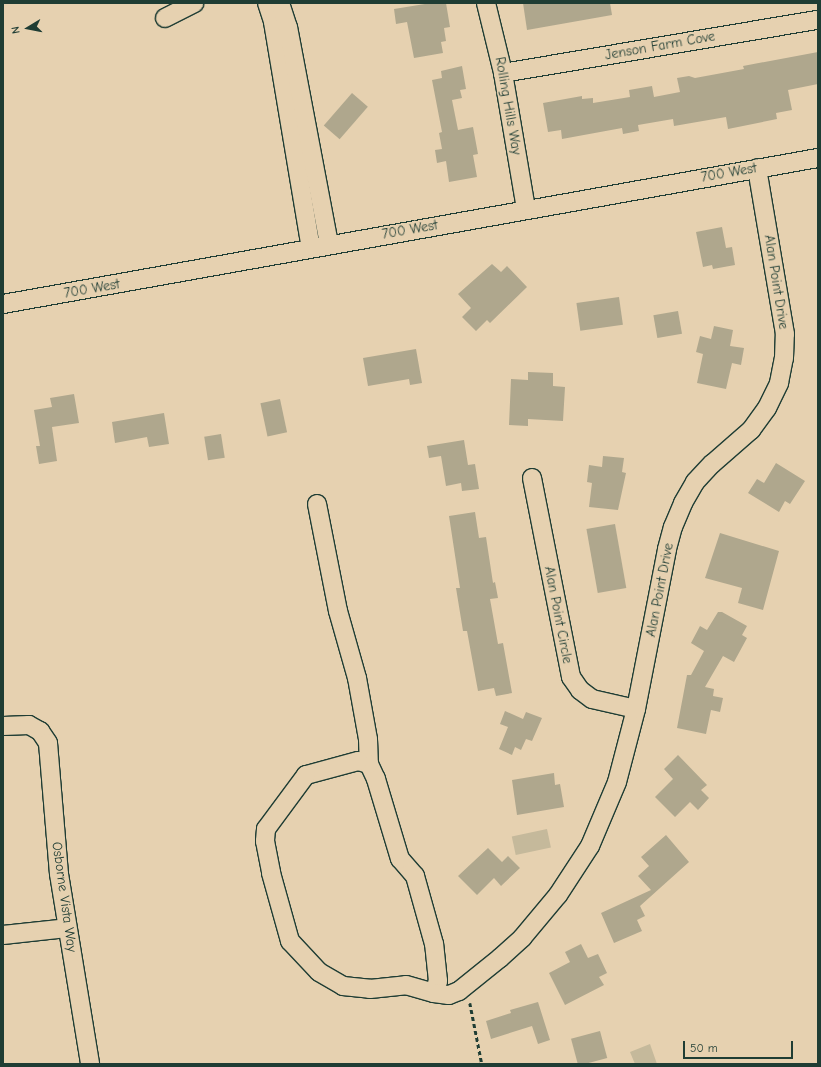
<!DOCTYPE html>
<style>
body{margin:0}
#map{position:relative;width:821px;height:1067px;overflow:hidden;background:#e6d1b0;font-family:"Comic Neue",sans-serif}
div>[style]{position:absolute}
.green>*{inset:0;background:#c5b99b;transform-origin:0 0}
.building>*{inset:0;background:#afa78d;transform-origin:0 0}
.path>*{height:2.5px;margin-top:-1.25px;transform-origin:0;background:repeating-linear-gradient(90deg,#1f3d34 0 4px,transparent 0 7px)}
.roads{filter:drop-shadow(1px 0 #1f3d34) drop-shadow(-1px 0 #1f3d34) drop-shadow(0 1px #1f3d34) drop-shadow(0 -1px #1f3d34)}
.minor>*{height:18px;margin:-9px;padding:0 9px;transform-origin:9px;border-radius:9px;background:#e6d1b0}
span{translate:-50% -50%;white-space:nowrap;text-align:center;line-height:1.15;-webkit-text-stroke:3px #e6d1b0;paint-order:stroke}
.street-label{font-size:14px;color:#1f3d34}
.frame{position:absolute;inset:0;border:4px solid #1f3d34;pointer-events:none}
.north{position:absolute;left:8px;top:8px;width:40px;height:40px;-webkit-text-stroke:3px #e6d1b0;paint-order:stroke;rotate:260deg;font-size:11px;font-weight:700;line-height:16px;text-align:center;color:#1f3d34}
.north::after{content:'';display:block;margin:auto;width:14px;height:18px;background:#1f3d34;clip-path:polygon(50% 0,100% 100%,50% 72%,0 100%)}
.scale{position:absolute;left:683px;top:1041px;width:110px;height:18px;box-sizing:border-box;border:2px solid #1f3d34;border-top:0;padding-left:5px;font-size:12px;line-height:14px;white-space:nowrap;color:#1f3d34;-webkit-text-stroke:3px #e6d1b0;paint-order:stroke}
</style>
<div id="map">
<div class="green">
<i style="left:547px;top:829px;width:19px;height:36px;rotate:78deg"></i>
<i style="clip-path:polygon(650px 1044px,657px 1064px,635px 1064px,630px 1052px)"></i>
</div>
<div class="building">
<i style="clip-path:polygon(431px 3px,446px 3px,450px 27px,444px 28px,446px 41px,441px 42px,443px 53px,414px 58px,407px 22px,396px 24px,394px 9px)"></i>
<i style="clip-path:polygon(523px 3px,610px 3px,612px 15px,527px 30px)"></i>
<i style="clip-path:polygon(818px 52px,818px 84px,788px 90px,792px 110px,776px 113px,777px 119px,728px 129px,726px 117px,674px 126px,673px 119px,638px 125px,639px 131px,623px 134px,622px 128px,562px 139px,561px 130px,548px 132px,543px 103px,582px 96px,582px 99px,593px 98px,593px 103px,630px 97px,629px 90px,652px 86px,654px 97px,680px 92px,677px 78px,689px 76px,695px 78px,744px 69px,743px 66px)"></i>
<i style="clip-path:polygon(462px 66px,466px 89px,460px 90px,462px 98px,452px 100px,458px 130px,473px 127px,478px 154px,473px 155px,477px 177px,449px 182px,446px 161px,437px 163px,435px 150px,442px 149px,439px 133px,442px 132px,432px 80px,442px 78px,441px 71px)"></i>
<i style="left:352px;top:93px;width:21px;height:43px;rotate:41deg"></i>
<i style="clip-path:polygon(722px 227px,726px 248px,732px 247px,735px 265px,713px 269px,712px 265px,703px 267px,696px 232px)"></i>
<i style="clip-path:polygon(492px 264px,501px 272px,507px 266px,527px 287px,490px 323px,487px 320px,476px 331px,462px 317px,471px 308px,458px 294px)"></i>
<i style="left:619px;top:297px;width:28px;height:43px;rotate:82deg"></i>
<i style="left:678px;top:311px;width:23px;height:25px;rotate:80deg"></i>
<i style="clip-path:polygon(714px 326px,733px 330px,730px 346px,744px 348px,741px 365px,732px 363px,726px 389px,697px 383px,703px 354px,696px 352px,700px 336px,711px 339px)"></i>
<i style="clip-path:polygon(416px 349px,422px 383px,410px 385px,409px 379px,368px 386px,363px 358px)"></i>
<i style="clip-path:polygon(528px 372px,553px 373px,553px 386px,565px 387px,563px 421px,528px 419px,528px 426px,509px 425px,511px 379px,528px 380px)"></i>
<i style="clip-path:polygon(74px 394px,79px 423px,52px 427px,57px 461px,39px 464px,36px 446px,40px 446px,34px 410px,52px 407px,50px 398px)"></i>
<i style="left:280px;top:399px;width:34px;height:20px;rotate:78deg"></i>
<i style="clip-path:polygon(164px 413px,169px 444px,149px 447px,147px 437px,115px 443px,112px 422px)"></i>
<i style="left:221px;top:434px;width:24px;height:17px;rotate:81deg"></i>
<i style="clip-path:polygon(464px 440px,468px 465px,475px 464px,479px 489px,462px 491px,461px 483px,446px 486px,441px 456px,429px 458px,427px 446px)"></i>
<i style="clip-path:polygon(603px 456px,624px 458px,622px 472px,626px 473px,618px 510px,589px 507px,592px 483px,587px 482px,589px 465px,602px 467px)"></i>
<i style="clip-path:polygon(776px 463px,805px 481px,790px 504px,785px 501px,779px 512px,748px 493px,757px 479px,764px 483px)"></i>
<i style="clip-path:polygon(475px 512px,479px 538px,486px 537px,493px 583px,495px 582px,498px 598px,490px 599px,498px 644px,503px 643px,512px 693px,496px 696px,494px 688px,478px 691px,467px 631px,463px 631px,456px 588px,460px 588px,449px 516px)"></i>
<i style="left:615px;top:524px;width:65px;height:29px;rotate:80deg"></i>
<i style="clip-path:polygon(720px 533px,779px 551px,763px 610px,738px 603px,742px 588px,705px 578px)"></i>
<i style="clip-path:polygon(718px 612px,722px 612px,747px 626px,742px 635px,747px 638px,734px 662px,723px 656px,705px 687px,714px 689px,713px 696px,723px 698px,720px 712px,711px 710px,706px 734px,677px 728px,687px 675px,691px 675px,704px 651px,691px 643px,700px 626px,707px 630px)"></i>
<i style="clip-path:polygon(505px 711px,523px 719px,526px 712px,542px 718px,532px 741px,526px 739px,521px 750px,515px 747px,512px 755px,499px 749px,508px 727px,500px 724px)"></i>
<i style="clip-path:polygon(678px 755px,707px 785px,701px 790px,709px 798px,698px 810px,690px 802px,675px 817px,655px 797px,673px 779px,664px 769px)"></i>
<i style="clip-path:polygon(554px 773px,555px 785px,560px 784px,564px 807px,517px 815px,512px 780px)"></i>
<i style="clip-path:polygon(666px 835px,689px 862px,640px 906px,645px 916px,637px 920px,642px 931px,614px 943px,601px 913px,651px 890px,638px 876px,649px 866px,641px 857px)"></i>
<i style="clip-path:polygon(488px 848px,502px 862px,508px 856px,520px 868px,501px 886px,494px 878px,477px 895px,458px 876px)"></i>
<i style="clip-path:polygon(581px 944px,588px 958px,598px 954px,607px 973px,599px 977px,604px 985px,565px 1005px,549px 973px,570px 962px,565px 952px)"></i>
<i style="clip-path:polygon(538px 1002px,550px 1040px,538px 1044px,532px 1026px,491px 1039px,486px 1021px,511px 1013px,510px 1010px)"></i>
<i style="left:600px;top:1031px;width:28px;height:30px;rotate:75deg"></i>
</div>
<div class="path">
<i style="left:470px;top:1003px;width:62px;rotate:78.9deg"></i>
</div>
<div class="roads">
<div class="minor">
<i style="left:267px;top:3px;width:20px;rotate:72deg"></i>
<i style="left:273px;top:22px;width:229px;rotate:80.5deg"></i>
<i style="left:280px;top:3px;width:25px;rotate:72deg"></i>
<i style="left:288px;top:27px;width:221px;rotate:79.3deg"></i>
<i style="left:486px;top:3px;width:72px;rotate:76.3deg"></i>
<i style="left:503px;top:73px;width:138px;rotate:80.4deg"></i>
<i style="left:165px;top:18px;width:33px;rotate:-27deg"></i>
<i style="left:503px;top:73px;width:319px;rotate:-9.6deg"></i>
<i style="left:3px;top:304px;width:828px;rotate:-10.16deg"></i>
<i style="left:532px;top:478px;width:203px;rotate:78.9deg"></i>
<i style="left:571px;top:677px;width:16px;rotate:55deg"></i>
<i style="left:580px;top:690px;width:15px;rotate:37deg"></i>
<i style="left:592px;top:699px;width:45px;rotate:12.8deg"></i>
<i style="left:317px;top:504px;width:109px;rotate:78.9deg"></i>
<i style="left:338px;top:611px;width:70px;rotate:74.2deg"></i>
<i style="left:357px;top:678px;width:62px;rotate:79.8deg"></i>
<i style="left:368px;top:739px;width:25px;rotate:88deg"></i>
<i style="left:3px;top:726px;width:26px;rotate:-2deg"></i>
<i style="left:29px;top:725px;width:13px;rotate:29deg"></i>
<i style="left:40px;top:731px;width:14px;rotate:56deg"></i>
<i style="left:48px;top:743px;width:131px;rotate:85.2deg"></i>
<i style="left:59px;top:874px;width:193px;rotate:80.7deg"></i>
<i style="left:3px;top:935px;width:64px;rotate:-6.2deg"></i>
<i style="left:434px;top:993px;width:13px;rotate:-72deg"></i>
<i style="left:438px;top:981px;width:37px;rotate:-96deg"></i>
<i style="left:434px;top:944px;width:71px;rotate:-105.6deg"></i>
<i style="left:415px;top:876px;width:23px;rotate:-131deg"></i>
<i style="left:400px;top:859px;width:84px;rotate:-106.7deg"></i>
<i style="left:376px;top:779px;width:17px;rotate:-115deg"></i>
<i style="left:369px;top:764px;width:11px;rotate:-165deg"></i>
<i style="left:358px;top:761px;width:54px;rotate:164.9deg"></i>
<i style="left:306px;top:775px;width:67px;rotate:126.5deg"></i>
<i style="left:266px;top:829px;width:12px;rotate:95deg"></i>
<i style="left:265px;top:841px;width:33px;rotate:79deg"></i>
<i style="left:271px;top:873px;width:71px;rotate:74.4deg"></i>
<i style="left:290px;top:941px;width:42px;rotate:46.9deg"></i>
<i style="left:319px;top:972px;width:28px;rotate:30deg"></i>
<i style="left:343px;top:986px;width:27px;rotate:6deg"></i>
<i style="left:370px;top:989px;width:36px;rotate:-6deg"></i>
<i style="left:406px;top:985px;width:29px;rotate:16deg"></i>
<i style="left:434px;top:993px;width:15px;rotate:8deg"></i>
<i style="left:449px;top:995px;width:11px;rotate:-22deg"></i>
<i style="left:459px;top:991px;width:53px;rotate:-38.8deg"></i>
<i style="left:500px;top:958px;width:30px;rotate:-42deg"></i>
<i style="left:522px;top:938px;width:56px;rotate:-50.1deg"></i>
<i style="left:558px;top:895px;width:59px;rotate:-56.9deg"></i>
<i style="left:590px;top:846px;width:69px;rotate:-67.1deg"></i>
<i style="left:617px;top:782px;width:75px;rotate:-75.4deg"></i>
<i style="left:636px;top:709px;width:163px;rotate:-79deg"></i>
<i style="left:667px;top:549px;width:23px;rotate:-75deg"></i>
<i style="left:673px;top:527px;width:26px;rotate:-67deg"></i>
<i style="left:683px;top:503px;width:24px;rotate:-60deg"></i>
<i style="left:695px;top:482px;width:25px;rotate:-47deg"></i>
<i style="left:712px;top:464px;width:52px;rotate:-41.1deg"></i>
<i style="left:751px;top:430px;width:27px;rotate:-54deg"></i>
<i style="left:767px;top:408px;width:28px;rotate:-64deg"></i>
<i style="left:779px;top:383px;width:25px;rotate:-79deg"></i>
<i style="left:784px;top:358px;width:24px;rotate:-88deg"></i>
<i style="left:785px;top:334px;width:168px;rotate:-99.6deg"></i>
</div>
</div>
<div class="street-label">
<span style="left:660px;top:46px;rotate:-10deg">Jenson Farm Cove</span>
<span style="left:508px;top:106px;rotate:80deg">Rolling Hills Way</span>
<span style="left:729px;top:173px;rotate:-10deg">700 West</span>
<span style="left:410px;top:230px;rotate:-10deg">700 West</span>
<span style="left:776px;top:282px;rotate:81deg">Alan Point Drive</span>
<span style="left:92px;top:289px;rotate:-10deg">700 West</span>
<span style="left:660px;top:590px;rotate:-79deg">Alan Point Drive</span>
<span style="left:558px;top:615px;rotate:79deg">Alan Point Circle</span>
<span style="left:64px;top:897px;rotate:82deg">Osborne Vista Way</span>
</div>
<div class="frame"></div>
<div class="north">N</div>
<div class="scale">50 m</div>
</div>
